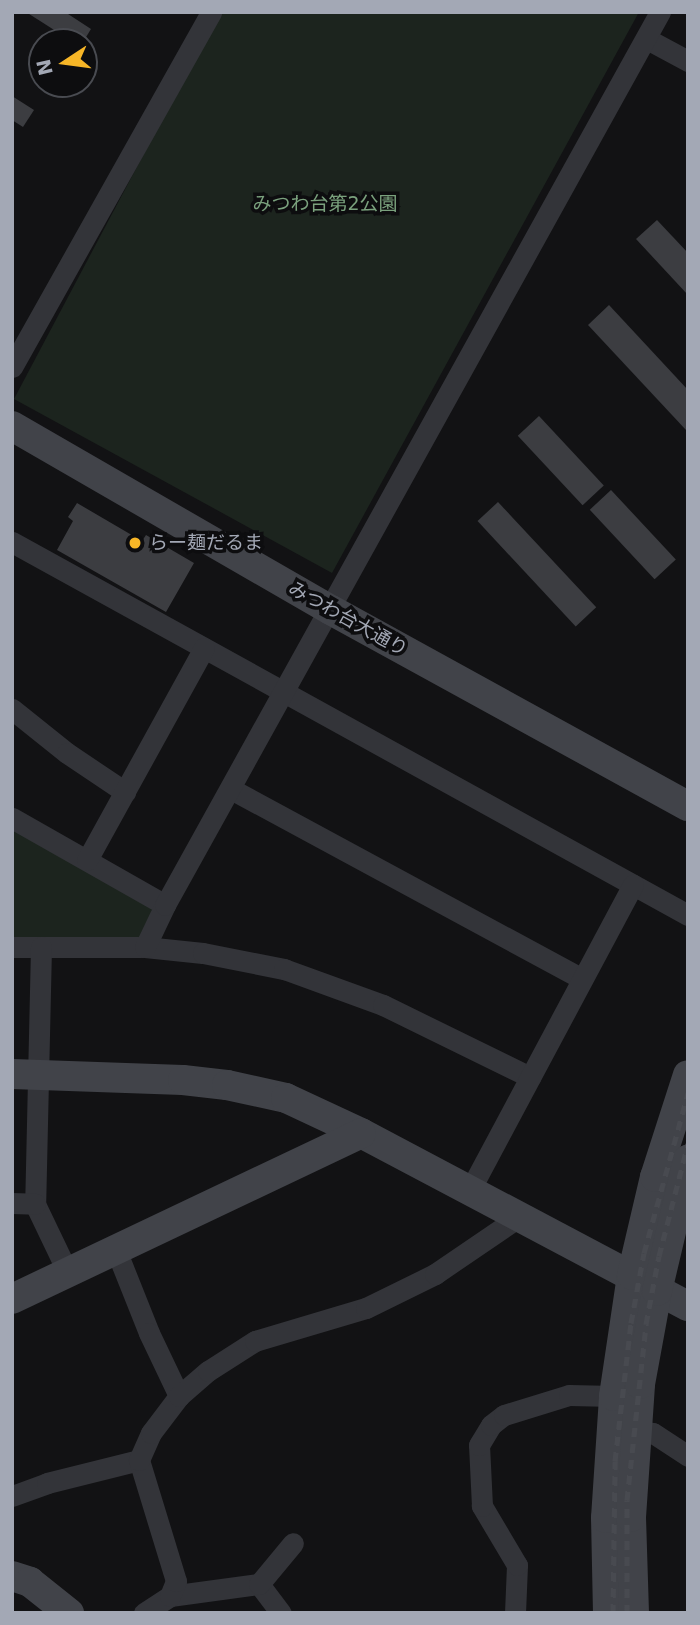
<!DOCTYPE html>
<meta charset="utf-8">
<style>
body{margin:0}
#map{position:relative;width:700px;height:1625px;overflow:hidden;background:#121214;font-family:"DejaVu Sans","Noto Sans JP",sans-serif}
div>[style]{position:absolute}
.green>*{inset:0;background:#1c241e}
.building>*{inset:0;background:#3c3d41;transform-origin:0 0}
.street>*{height:21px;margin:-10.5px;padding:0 10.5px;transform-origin:10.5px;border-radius:10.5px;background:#333439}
.secondary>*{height:30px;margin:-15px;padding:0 15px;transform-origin:15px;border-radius:15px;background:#414349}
.rail>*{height:5px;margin-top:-2.5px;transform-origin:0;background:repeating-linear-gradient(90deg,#484a50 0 9px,transparent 0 16px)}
.dots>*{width:19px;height:19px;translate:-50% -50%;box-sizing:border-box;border:4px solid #0d0d0f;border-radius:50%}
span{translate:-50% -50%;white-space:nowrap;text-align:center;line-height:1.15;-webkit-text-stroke:7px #0d0d0f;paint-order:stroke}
.park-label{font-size:19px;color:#7aa17d}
.poi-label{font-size:19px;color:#a3a8b5}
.left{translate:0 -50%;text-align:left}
.street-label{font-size:19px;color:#a3a8b5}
.frame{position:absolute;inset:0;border:14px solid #a3a8b5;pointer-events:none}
.north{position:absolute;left:28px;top:28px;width:70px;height:70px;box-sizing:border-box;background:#0d0d0f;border:2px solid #494b51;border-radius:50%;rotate:257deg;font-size:19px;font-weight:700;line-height:28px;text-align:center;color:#a3a8b5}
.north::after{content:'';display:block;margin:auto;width:24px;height:32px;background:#f7b627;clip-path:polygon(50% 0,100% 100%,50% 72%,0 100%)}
</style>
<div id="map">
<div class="green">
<i style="clip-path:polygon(219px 12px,639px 12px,332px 573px,14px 399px)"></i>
<i style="clip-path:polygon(12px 824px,154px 903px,143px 940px,12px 937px)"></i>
</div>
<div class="building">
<i style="clip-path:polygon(26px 12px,65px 12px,91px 29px,83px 42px,73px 42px)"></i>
<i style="clip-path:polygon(12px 96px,34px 110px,23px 127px,12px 120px)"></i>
<i style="clip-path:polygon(657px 220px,688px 253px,688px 295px,636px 239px)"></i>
<i style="clip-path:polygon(609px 305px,688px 390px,686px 430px,588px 325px)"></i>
<i style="left:539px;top:416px;width:95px;height:29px;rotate:47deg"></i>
<i style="left:611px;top:490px;width:95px;height:29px;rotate:47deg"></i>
<i style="left:498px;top:502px;width:144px;height:28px;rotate:47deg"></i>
<i style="clip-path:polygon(77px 503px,142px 541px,146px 535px,194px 563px,166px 612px,57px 550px,73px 521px,68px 517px)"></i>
</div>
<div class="street">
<i style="left:647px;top:39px;width:47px;rotate:28.2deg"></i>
<i style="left:12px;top:367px;width:407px;rotate:-60.7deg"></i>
<i style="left:12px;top:542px;width:772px;rotate:28.89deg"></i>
<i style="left:12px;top:709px;width:70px;rotate:38.7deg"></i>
<i style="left:67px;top:753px;width:70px;rotate:33.9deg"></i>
<i style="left:231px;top:789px;width:399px;rotate:28.4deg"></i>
<i style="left:12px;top:818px;width:176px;rotate:29.6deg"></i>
<i style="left:87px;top:860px;width:242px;rotate:-61.1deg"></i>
<i style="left:12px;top:947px;width:133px"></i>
<i style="left:145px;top:947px;width:58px;rotate:5.9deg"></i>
<i style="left:203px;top:953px;width:83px;rotate:11.2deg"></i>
<i style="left:284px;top:969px;width:105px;rotate:20deg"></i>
<i style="left:383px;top:1005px;width:164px;rotate:26.1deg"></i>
<i style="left:41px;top:947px;width:257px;rotate:91.3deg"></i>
<i style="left:35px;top:1204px;width:76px;rotate:64.4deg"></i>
<i style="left:145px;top:947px;width:47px;rotate:-64.5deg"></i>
<i style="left:165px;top:905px;width:1021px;rotate:-61deg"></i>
<i style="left:470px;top:1190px;width:346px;rotate:-61.9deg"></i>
<i style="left:12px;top:1203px;width:23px;rotate:2deg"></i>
<i style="left:116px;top:1250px;width:89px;rotate:68.3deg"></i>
<i style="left:149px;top:1333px;width:70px;rotate:64.5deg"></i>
<i style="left:637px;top:1430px;width:16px;rotate:11deg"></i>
<i style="left:653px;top:1433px;width:42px;rotate:33.3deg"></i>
<i style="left:12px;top:1496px;width:37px;rotate:-20deg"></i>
<i style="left:47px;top:1483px;width:95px;rotate:-14deg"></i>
<i style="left:259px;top:1584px;width:36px;rotate:53deg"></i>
<i style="left:170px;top:1596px;width:90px;rotate:-7.7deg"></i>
<i style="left:259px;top:1584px;width:53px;rotate:-50.3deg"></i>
<i style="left:144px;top:1613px;width:31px;rotate:-33deg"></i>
<i style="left:170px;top:1596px;width:16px;rotate:-68deg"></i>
<i style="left:176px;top:1581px;width:127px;rotate:-107deg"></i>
<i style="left:139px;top:1460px;width:30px;rotate:-66deg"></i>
<i style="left:151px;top:1433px;width:46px;rotate:-52.9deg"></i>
<i style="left:179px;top:1396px;width:38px;rotate:-41deg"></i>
<i style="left:208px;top:1371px;width:56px;rotate:-32.6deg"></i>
<i style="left:255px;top:1341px;width:116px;rotate:-16.6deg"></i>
<i style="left:366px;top:1308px;width:77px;rotate:-26.2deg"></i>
<i style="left:435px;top:1274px;width:103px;rotate:-34.3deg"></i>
<i style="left:515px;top:1613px;width:48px;rotate:-87.6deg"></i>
<i style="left:517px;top:1565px;width:69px;rotate:-120.7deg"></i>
<i style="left:482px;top:1506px;width:61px;rotate:-92.8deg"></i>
<i style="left:479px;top:1445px;width:23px;rotate:-59deg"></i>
<i style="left:491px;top:1425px;width:16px;rotate:-38deg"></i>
<i style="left:504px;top:1415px;width:68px;rotate:-17.1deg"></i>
<i style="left:569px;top:1395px;width:45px;rotate:1.3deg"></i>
</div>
<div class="secondary">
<i style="left:12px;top:426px;width:368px;rotate:30deg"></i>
<i style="left:331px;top:610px;width:407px;rotate:28.8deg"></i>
<i style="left:12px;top:1074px;width:171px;rotate:2deg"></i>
<i style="left:183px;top:1080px;width:44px;rotate:6.5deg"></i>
<i style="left:227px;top:1085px;width:60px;rotate:12.4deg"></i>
<i style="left:286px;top:1098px;width:83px;rotate:25deg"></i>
<i style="left:361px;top:1133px;width:370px;rotate:27.9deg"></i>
<i style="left:12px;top:1299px;width:386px;rotate:-25.4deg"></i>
<i style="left:12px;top:1576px;width:19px;rotate:18deg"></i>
<i style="left:30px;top:1582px;width:50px;rotate:38.5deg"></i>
<i style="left:608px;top:1613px;width:95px;rotate:-91.2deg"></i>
<i style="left:606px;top:1518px;width:122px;rotate:-86.2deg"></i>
<i style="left:614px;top:1396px;width:122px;rotate:-81.5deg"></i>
<i style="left:632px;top:1275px;width:101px;rotate:-76.8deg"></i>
<i style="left:655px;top:1177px;width:107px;rotate:-72.1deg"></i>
<i style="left:634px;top:1613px;width:96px;rotate:-91.8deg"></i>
<i style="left:631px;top:1517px;width:133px;rotate:-86.1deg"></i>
<i style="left:640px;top:1384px;width:95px;rotate:-79.6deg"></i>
<i style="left:657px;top:1291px;width:135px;rotate:-76.7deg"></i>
</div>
<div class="rail">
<i style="left:613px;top:1613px;width:152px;rotate:-89.2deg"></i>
<i style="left:615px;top:1461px;width:139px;rotate:-83.4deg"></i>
<i style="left:631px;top:1323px;width:71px;rotate:-79.5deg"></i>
<i style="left:644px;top:1253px;width:166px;rotate:-74.6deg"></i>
<i style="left:627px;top:1613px;width:113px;rotate:-90deg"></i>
<i style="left:627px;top:1500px;width:177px;rotate:-83.8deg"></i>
<i style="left:646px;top:1324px;width:69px;rotate:-79.2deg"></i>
<i style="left:659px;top:1256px;width:116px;rotate:-75.5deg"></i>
</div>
<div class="dots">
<i style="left:135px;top:543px;background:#f7b627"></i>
</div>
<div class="park-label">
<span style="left:325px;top:204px">みつわ台第2公園</span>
</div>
<div class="poi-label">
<span class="left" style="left:149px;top:543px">らー麺だるま</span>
</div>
<div class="street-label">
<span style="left:348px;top:619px;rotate:29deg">みつわ台大通り</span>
</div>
<div class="frame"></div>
<div class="north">N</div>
</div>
